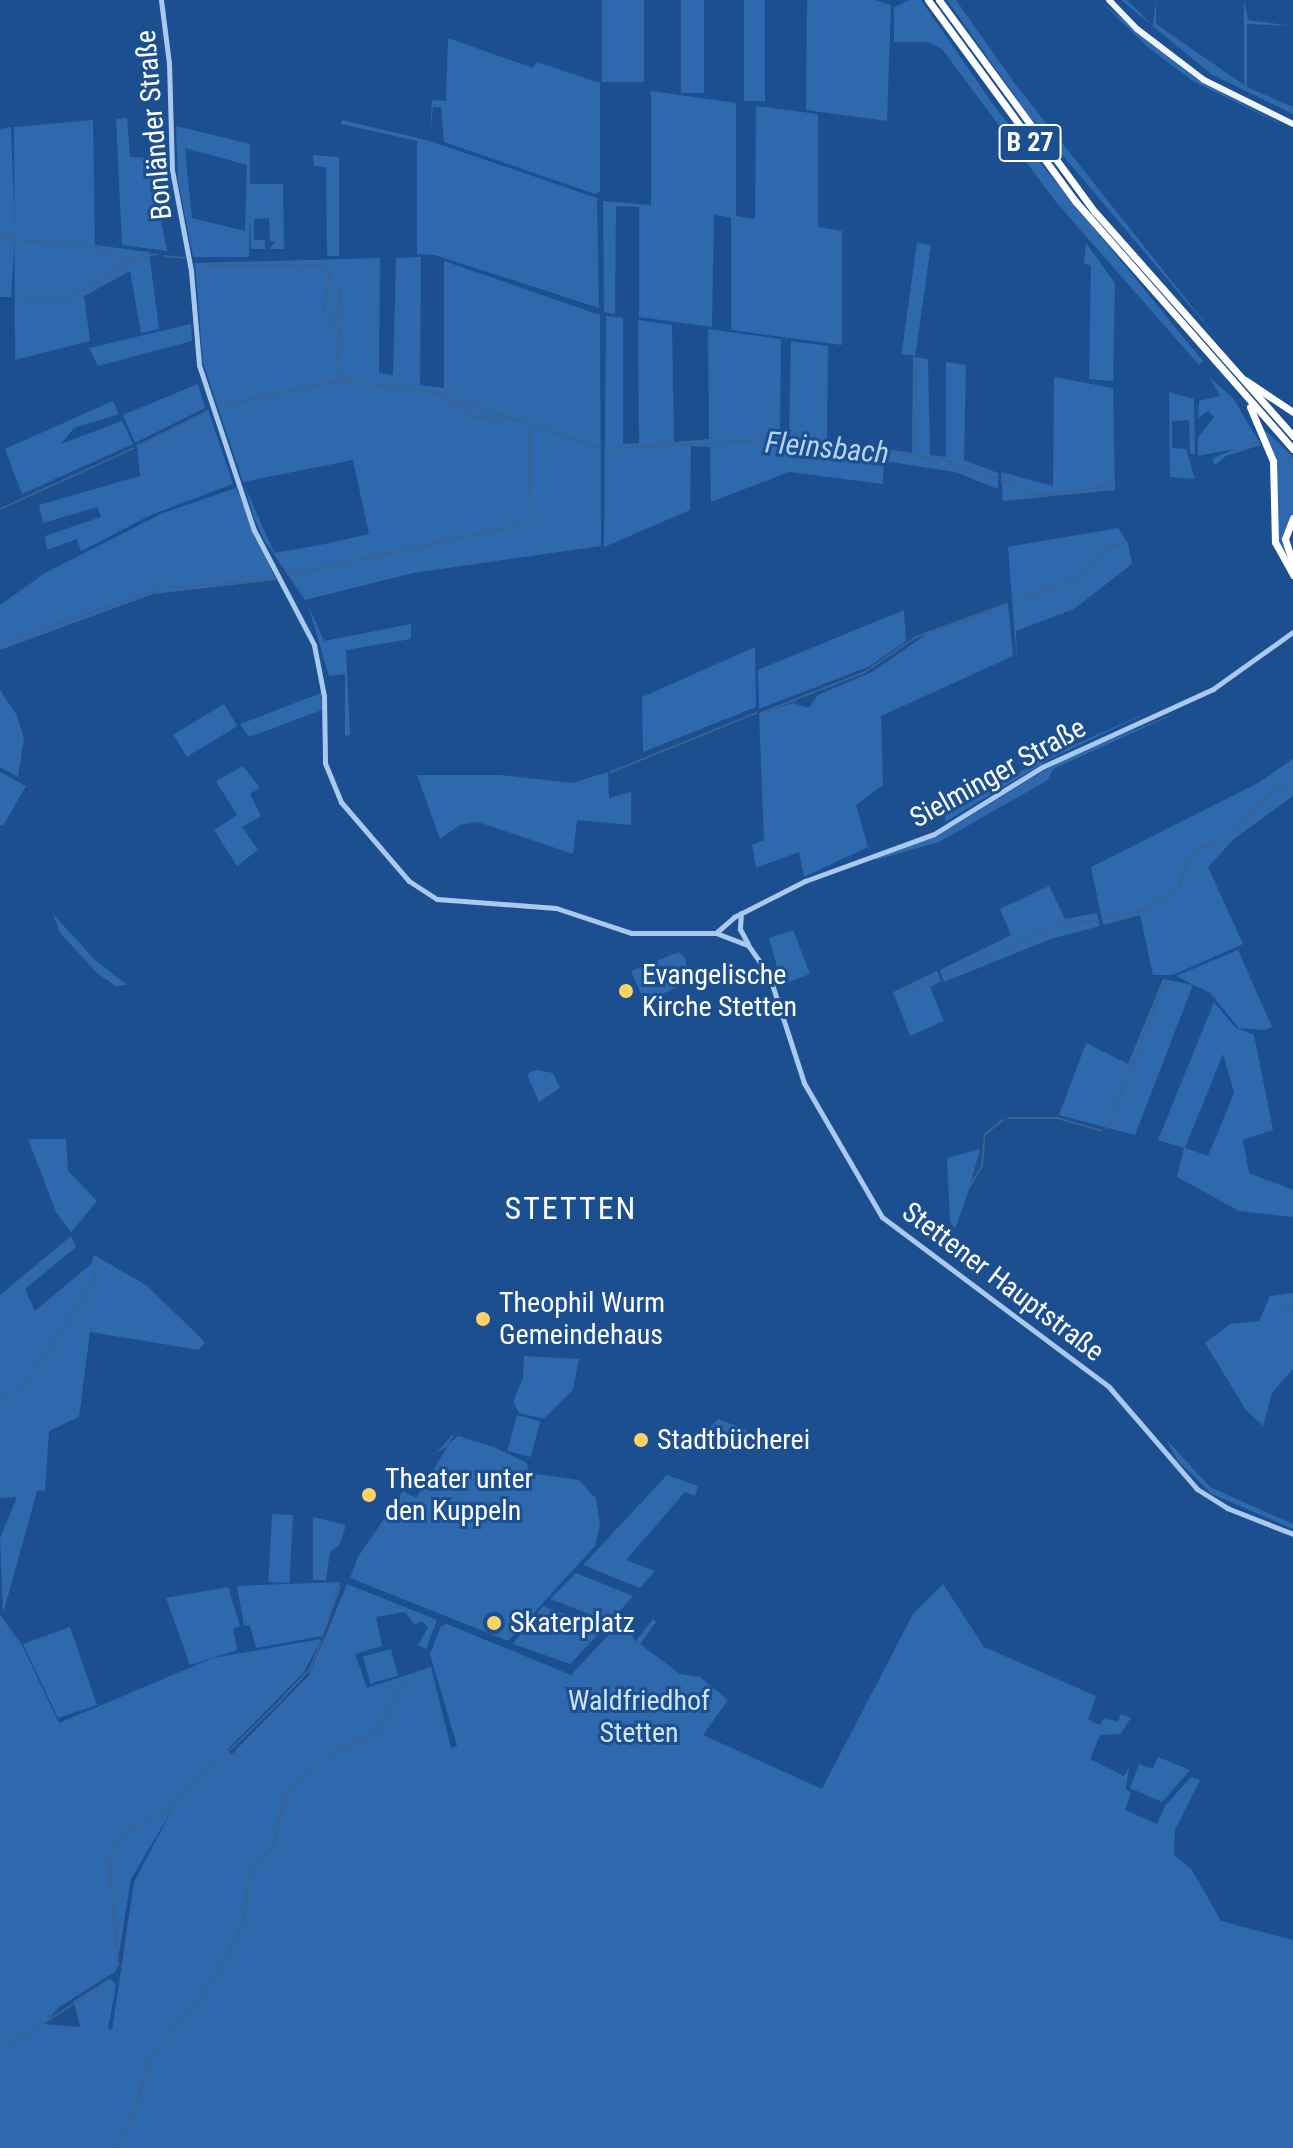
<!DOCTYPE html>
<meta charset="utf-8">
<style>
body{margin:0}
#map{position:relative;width:1293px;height:2148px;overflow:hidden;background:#1b4f8f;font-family:"Roboto Condensed",sans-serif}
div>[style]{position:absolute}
.green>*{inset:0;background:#2e69ad;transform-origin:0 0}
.stream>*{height:2px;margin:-1px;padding:0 1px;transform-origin:1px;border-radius:1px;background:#3c6290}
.minor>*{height:5px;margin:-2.5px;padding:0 2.5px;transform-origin:2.5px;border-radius:2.5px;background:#a9c9ee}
.major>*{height:6px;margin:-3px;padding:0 3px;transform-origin:3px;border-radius:3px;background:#f0f6ff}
.highway>*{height:7px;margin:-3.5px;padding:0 3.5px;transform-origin:3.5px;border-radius:3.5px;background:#fff}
.dots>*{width:22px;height:22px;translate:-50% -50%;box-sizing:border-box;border:4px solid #1b4f8f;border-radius:50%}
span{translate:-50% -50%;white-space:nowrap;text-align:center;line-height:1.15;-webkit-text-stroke:6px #1b4f8f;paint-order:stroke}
.shield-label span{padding:2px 6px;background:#1b4f8f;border:2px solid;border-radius:6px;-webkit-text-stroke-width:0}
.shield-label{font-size:26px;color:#fff;font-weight:700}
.street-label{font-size:28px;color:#fff}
.poi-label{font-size:28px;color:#fff}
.left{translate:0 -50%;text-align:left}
.park-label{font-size:28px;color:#cfe3fa}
.water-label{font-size:30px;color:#b5d3f5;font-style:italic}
.quarter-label{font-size:32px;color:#fff;letter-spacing:2px}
</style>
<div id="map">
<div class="green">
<i style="left:602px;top:0;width:42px;height:82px"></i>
<i style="left:681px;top:0;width:23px;height:93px"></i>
<i style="left:744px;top:0;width:21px;height:101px"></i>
<i style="clip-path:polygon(807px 0,874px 0,891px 5px,887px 121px,806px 110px)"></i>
<i style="clip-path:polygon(910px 0,921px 0,997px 110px,1203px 361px,1199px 365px,1056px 202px,942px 49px,929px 42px,894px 42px,894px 7px)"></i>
<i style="clip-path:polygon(947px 0,956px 0,1015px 84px,1217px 338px,1027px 113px)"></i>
<i style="clip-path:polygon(1099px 0,1195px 78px,1293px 130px,1193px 81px,1150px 49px)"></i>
<i style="clip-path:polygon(1121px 0,1127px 0,1153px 26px,1156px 0,1156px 24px,1244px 85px,1244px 0,1248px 20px,1293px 26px,1247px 24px,1247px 87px,1293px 107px,1293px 114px,1211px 74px)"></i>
<i style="clip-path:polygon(448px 38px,533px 68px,537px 62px,600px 83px,600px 192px,595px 194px,444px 142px,441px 107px,433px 107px,430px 136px,432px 100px,446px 101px)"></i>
<i style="clip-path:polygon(651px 91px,736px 103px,736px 216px,755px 219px,756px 106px,818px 114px,818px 227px,842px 231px,842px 345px,731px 330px,731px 218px,714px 214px,712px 327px,639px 317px,639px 207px,616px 206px,615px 314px,604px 312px,603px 201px,651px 205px)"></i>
<i style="clip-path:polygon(127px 118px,130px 157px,149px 158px,167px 251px,122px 245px,116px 119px)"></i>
<i style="clip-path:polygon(93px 120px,95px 245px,149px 252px,159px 329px,141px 333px,130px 271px,84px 296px,90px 341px,15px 360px,14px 127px)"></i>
<i style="clip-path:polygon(342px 120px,430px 141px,597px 198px,599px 308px,435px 255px,417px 254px,417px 141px,341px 124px)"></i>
<i style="clip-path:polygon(evenodd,176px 126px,250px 144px,250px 184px,283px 184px,284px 249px,270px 249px,275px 242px,270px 241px,269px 218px,254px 219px,254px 240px,265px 240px,265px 249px,251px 249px,250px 214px,249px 257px,193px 257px,178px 180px,176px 126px,185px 148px,247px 165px,245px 231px,192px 218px,185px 148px)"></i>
<i style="clip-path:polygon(11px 127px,15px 235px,11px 297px,0 297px,0 129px)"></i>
<i style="clip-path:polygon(313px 155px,339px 157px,339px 256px,327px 256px,326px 167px,314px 166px)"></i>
<i style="left:917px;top:243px;width:14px;height:112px;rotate:8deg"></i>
<i style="clip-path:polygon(1086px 243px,1115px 283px,1113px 381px,1089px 379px,1091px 265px,1084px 264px)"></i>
<i style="clip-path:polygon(421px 257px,420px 385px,444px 388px,444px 261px,600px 315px,601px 546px,413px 573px,305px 600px,264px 540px,255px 520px,244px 484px,274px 553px,325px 544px,369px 534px,353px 460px,243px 482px,203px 363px,195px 263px,380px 258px,379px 373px,393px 375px,396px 258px)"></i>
<i style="clip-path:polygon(606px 316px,623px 318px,623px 444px,639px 443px,638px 320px,672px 325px,674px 442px,709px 439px,708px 329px,781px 339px,780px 434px,789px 434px,791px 341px,828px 346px,827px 440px,912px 453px,913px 357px,928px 359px,930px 455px,946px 457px,946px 362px,966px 365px,964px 460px,998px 473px,998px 489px,955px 472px,884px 461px,883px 484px,789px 472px,711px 502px,710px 447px,691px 446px,690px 510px,604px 547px)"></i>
<i style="clip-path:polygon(191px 324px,192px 341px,98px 366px,89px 348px)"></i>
<i style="clip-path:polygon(1054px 377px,1113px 388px,1115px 490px,1003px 501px,1001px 472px,1053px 486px)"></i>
<i style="clip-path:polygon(1210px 378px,1233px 398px,1261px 445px,1226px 456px,1215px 465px,1212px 459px,1234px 449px,1198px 456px,1198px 438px,1214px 417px,1208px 411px,1198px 418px,1199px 401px,1220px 396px)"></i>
<i style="clip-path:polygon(198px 384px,205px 408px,135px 443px,123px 415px)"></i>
<i style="clip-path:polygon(1169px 392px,1194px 399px,1195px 454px,1190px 454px,1189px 420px,1172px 421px,1172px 448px,1186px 449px,1195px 479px,1170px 477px)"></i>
<i style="clip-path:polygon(113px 401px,119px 414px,74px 428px,61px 444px,122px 421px,133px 444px,22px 494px,5px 449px)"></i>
<i style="clip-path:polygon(208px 410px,233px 484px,151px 515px,81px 551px,77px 539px,47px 550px,45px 536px,101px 517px,97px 507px,43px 523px,39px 505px,140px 476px,137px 445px)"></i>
<i style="clip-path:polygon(1263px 428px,1293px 457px,1293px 513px,1282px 540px,1293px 571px,1277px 542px,1272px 451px)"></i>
<i style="clip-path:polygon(236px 488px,276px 580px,153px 594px,0 650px,0 605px,45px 573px,163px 513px)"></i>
<i style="clip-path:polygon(1118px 528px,1128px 543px,1132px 564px,1074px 609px,1016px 631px,1017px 662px,1008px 547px)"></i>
<i style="clip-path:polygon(1008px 604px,1013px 656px,881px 716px,883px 785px,856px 805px,868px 847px,804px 877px,799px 852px,756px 868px,752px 845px,764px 840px,759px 714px,793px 703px,809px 708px,818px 695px,872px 672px,927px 634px)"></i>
<i style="clip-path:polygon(308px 605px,324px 641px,411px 624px,411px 639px,346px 650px,350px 735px,345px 736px,345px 674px,329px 676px)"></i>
<i style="clip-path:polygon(904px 610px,906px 641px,868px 667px,759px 709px,758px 670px)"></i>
<i style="clip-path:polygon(755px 647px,756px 707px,643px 752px,642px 697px)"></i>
<i style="clip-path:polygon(0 690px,16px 714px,24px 738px,18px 777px,0 767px)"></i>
<i style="clip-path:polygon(321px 693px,322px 710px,249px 737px,240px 724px)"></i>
<i style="left:224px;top:704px;width:26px;height:59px;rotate:59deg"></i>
<i style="clip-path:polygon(1162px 706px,1050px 759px,945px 822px,945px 815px,1042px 759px)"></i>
<i style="clip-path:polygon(1181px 711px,1053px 769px,1048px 780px,939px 842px,876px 860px,874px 855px,950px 828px,1063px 759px)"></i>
<i style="clip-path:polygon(1293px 759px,1293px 796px,1234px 839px,1208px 867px,1243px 944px,1173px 975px,1153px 975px,1140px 915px,1103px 925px,1091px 867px,1258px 783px)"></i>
<i style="clip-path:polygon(243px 766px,260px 788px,250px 794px,261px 816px,242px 827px,258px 850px,237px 866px,214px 830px,237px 815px,216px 781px)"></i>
<i style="clip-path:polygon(0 772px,26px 786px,3px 826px,0 825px)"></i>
<i style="clip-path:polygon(608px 772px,609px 798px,631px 792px,631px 825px,577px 820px,573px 854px,478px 822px,460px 825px,440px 839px,417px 775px,501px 775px,572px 783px)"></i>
<i style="clip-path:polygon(1049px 886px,1065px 919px,1097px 913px,1100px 926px,1051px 939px,944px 982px,940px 970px,1011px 935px,1000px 909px)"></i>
<i style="clip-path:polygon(52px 913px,94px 959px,127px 985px,116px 986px,98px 974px,61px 934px)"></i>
<i style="clip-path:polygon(793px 930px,810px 974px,782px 985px,769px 938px)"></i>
<i style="clip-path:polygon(1238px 950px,1272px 1027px,1264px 1030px,1239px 1028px,1210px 993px,1176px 976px)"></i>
<i style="clip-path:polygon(679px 952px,685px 958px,689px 981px,645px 1003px,631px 971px)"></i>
<i style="clip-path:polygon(937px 971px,941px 981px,930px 987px,944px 1021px,910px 1036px,893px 992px)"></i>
<i style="clip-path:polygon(1163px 979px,1193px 985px,1135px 1135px,1059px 1115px,1086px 1043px,1128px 1064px)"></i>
<i style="clip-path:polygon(evenodd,1214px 1002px,1235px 1027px,1254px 1035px,1273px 1130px,1243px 1140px,1249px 1173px,1293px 1190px,1293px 1217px,1239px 1211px,1177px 1177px,1184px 1148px,1158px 1140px,1214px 1002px,1223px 1054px,1234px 1093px,1208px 1156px,1185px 1148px,1223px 1054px)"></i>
<i style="clip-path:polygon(536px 1070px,553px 1073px,560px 1088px,539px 1102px,527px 1074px)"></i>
<i style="clip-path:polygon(28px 1139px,66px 1139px,68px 1171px,97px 1201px,71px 1232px,56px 1212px)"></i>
<i style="clip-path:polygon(980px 1149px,968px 1193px,955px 1229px,950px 1221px,947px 1158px)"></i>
<i style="clip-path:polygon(71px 1236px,76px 1247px,25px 1289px,35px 1311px,91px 1264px,94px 1255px,146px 1285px,205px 1342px,199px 1350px,90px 1332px,79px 1417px,49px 1431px,45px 1490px,37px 1491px,3px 1614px,0 1538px,17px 1497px,0 1498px,0 1295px)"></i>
<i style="clip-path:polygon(1293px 1293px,1293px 1369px,1272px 1393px,1263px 1426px,1246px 1410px,1205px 1343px,1230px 1324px,1259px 1321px,1270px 1296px)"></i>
<i style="clip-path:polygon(524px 1356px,579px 1359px,573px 1390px,544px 1419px,519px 1413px,513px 1402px,523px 1378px)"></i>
<i style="left:517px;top:1415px;width:24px;height:37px;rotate:15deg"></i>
<i style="clip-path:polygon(718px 1419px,747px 1430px,732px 1452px,699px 1440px)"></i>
<i style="clip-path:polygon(456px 1431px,448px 1445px,458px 1436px,494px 1447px,527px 1463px,529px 1473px,579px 1480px,596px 1499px,600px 1524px,595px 1546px,508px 1641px,350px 1578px,358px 1557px,403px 1491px,416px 1498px,448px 1446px,436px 1453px)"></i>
<i style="clip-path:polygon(1166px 1439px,1210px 1487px,1293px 1524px,1293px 1529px,1212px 1494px,1178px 1461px)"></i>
<i style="clip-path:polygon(667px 1475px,698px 1486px,695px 1496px,685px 1492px,626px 1560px,655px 1571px,640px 1588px,583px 1565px)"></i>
<i style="left:272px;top:1514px;width:21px;height:68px;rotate:3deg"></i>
<i style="clip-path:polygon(313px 1517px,346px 1525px,340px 1544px,330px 1552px,326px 1580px,313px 1580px)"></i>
<i style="clip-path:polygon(576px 1573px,633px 1596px,610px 1622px,550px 1599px)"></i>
<i style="clip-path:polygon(340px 1582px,322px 1636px,256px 1648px,250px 1625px,244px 1626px,237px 1586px)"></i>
<i style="clip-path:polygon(evenodd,347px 1584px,437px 1620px,426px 1649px,418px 1645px,428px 1628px,422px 1621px,415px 1625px,405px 1612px,376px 1617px,382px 1646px,355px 1654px,367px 1688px,431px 1667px,451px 1748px,457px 1746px,430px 1654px,441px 1626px,447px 1624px,571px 1675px,614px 1629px,630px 1630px,635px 1642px,653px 1619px,656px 1622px,640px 1644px,680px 1674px,700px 1677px,728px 1700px,703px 1735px,822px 1789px,913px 1614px,943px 1584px,984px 1647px,1096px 1696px,1088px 1719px,1095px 1723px,1100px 1725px,1104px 1718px,1118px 1722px,1121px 1714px,1131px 1718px,1120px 1734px,1100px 1735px,1090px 1759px,1124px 1776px,1129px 1767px,1126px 1789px,1131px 1793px,1125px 1810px,1157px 1824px,1165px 1806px,1191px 1777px,1200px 1780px,1175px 1830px,1174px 1855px,1192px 1870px,1221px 1921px,1293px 1940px,1293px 2148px,0 2148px,0 1615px,22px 1645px,59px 1723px,213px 1658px,321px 1639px,304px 1672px,228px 1749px,231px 1755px,309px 1675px,347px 1584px,173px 1808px,134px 1882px,112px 2030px,108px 2029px,116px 1985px,110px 1978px,74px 2001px,80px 2027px,44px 2024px,58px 2008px,116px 1971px,131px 1879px,173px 1808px)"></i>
<i style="clip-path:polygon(228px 1587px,240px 1626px,233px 1629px,237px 1650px,190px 1665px,166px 1598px)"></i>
<i style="clip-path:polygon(543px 1606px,604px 1628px,570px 1664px,513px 1644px)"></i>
<i style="clip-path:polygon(70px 1627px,97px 1705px,58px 1718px,23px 1644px)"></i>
<i style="left:391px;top:1649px;width:28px;height:29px;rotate:75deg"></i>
<i style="clip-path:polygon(1158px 1757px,1190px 1770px,1162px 1802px,1130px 1788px,1139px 1764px,1153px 1769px)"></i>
</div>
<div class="stream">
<i style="left:0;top:237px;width:14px;rotate:4deg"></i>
<i style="left:19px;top:240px;width:75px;rotate:4.6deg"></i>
<i style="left:94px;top:246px;width:31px;rotate:25deg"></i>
<i style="left:122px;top:259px;width:35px;rotate:-8deg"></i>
<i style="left:164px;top:256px;width:21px;rotate:5deg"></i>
<i style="left:205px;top:265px;width:119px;rotate:0.5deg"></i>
<i style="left:324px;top:266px;width:11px;rotate:56deg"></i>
<i style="left:330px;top:275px;width:35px;rotate:100deg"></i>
<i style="left:324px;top:309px;width:28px;rotate:55deg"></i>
<i style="left:340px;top:332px;width:35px;rotate:97deg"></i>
<i style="left:336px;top:367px;width:21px;rotate:47deg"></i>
<i style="left:23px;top:298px;width:45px"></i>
<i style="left:68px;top:298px;width:77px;rotate:-29.6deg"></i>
<i style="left:338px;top:322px;width:33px;rotate:-87deg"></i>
<i style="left:453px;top:398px;width:61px;rotate:19deg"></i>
<i style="left:219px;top:406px;width:113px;rotate:-11.7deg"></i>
<i style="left:330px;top:383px;width:40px;rotate:1.4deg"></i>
<i style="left:370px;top:384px;width:70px;rotate:7.4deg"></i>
<i style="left:439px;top:393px;width:41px;rotate:36deg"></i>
<i style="left:472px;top:417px;width:46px;rotate:3.7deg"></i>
<i style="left:518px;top:420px;width:87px;rotate:18.9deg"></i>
<i style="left:138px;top:446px;width:78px;rotate:-26.6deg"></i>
<i style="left:605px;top:449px;width:181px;rotate:-3.2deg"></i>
<i style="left:786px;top:439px;width:163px;rotate:7.7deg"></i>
<i style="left:948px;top:461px;width:53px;rotate:19.8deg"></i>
<i style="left:1238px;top:451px;width:23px;rotate:-25deg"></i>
<i style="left:915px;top:454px;width:94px;rotate:-89.4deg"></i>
<i style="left:1001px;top:480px;width:41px;rotate:22.8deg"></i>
<i style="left:1039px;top:496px;width:77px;rotate:-8.2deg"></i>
<i style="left:0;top:509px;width:147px;rotate:-24.5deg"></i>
<i style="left:528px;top:524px;width:92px;rotate:-88.8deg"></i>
<i style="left:288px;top:575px;width:240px;rotate:-12.2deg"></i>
<i style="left:166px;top:588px;width:110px;rotate:-4.7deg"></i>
<i style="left:1016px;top:601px;width:66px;rotate:-21.5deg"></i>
<i style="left:1077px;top:577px;width:45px;rotate:-41.4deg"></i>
<i style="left:1111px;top:547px;width:15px;rotate:-16deg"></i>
<i style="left:8px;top:641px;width:161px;rotate:-18.9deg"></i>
<i style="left:761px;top:713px;width:112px;rotate:-21.5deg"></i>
<i style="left:865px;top:672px;width:62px;rotate:-34.5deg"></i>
<i style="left:916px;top:637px;width:96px;rotate:-20.1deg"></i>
<i style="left:611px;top:772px;width:157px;rotate:-22.1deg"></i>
<i style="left:1102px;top:919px;width:39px;rotate:-12deg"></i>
<i style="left:1140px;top:911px;width:43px;rotate:-27.8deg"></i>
<i style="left:1178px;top:891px;width:25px;rotate:-74deg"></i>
<i style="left:1185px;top:867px;width:24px;rotate:-52deg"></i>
<i style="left:1200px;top:848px;width:18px;rotate:-19deg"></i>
<i style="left:1217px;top:842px;width:79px;rotate:-41.9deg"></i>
<i style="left:1276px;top:789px;width:18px;rotate:-19deg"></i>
<i style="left:942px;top:974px;width:133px;rotate:-22.5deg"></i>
<i style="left:1065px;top:923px;width:33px;rotate:-5deg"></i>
<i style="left:894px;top:995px;width:48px;rotate:-23.4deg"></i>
<i style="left:1008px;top:1118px;width:49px"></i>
<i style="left:1057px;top:1118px;width:47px;rotate:16.1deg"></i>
<i style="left:1107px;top:1128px;width:159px;rotate:-68.3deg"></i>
<i style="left:970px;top:1186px;width:23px;rotate:-59deg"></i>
<i style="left:982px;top:1166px;width:32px;rotate:-85deg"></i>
<i style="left:985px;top:1134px;width:23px;rotate:-38deg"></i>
<i style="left:1280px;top:1308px;width:13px;rotate:-9deg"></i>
<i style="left:0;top:1401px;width:31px;rotate:-38deg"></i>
<i style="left:24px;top:1382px;width:41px;rotate:-52.9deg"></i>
<i style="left:49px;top:1349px;width:82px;rotate:-56.5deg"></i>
<i style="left:94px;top:1281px;width:22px;rotate:-82deg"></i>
<i style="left:322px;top:1637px;width:54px;rotate:-70.6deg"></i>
<i style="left:328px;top:1760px;width:20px;rotate:-41deg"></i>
<i style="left:343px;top:1747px;width:35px;rotate:-22deg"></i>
<i style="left:376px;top:1734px;width:60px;rotate:-63.4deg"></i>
<i style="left:118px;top:1966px;width:109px;rotate:-94.7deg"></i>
<i style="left:109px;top:1857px;width:28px;rotate:-60deg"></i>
<i style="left:123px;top:1833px;width:53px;rotate:-27.1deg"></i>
<i style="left:170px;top:1809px;width:151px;rotate:-44.5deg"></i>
<i style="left:278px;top:1703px;width:47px;rotate:-46.7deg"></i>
<i style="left:310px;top:1669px;width:29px;rotate:-68deg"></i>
<i style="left:161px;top:2044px;width:74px;rotate:-50.5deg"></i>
<i style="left:208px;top:1987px;width:42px;rotate:-58.6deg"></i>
<i style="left:230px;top:1951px;width:35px;rotate:-66deg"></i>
<i style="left:244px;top:1919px;width:38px;rotate:-84deg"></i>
<i style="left:248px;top:1881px;width:17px;rotate:-69deg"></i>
<i style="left:254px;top:1865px;width:26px;rotate:-43deg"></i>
<i style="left:273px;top:1847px;width:57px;rotate:-76.9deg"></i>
<i style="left:286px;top:1791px;width:39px;rotate:-38deg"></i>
<i style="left:7px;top:2047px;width:123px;rotate:-33deg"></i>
<i style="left:117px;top:2148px;width:47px;rotate:-64.5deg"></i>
<i style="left:137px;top:2106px;width:47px;rotate:-76.6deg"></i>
<i style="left:148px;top:2060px;width:17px;rotate:-50deg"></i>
</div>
<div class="minor">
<i style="left:161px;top:0;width:64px;rotate:82.8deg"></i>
<i style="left:169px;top:63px;width:107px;rotate:88.4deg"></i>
<i style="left:172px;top:170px;width:103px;rotate:79.3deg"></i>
<i style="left:191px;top:271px;width:94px;rotate:85.1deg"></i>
<i style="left:199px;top:365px;width:174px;rotate:71.6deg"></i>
<i style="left:254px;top:530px;width:130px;rotate:62.4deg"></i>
<i style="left:314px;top:645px;width:52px;rotate:78.9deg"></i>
<i style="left:324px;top:696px;width:67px;rotate:89.1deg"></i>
<i style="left:325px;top:763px;width:42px;rotate:67.7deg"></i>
<i style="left:341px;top:802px;width:104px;rotate:49.3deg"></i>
<i style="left:409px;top:881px;width:33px;rotate:33deg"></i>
<i style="left:437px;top:899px;width:119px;rotate:4.3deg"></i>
<i style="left:556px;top:908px;width:79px;rotate:18.4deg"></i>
<i style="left:631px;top:933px;width:85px"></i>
<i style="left:716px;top:933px;width:34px;rotate:21deg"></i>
<i style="left:748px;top:945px;width:37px;rotate:55deg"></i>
<i style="left:769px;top:975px;width:114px;rotate:72deg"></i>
<i style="left:804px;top:1083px;width:155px;rotate:59.8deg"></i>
<i style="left:882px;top:1217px;width:284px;rotate:36.8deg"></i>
<i style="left:1109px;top:1387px;width:135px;rotate:49.2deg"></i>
<i style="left:1197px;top:1489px;width:36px;rotate:32deg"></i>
<i style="left:1227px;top:1508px;width:71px;rotate:21.5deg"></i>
<i style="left:741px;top:913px;width:16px;rotate:94deg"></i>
<i style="left:740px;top:929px;width:17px;rotate:62deg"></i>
<i style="left:717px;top:932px;width:23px;rotate:-41deg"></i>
<i style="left:734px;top:917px;width:80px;rotate:-26.9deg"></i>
<i style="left:805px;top:881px;width:137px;rotate:-20deg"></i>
<i style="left:934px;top:834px;width:127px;rotate:-31.8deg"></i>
<i style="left:1042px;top:767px;width:188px;rotate:-24.5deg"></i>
<i style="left:1213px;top:689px;width:98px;rotate:-35.5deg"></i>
</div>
<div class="major">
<i style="left:1109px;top:0;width:40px;rotate:46deg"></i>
<i style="left:1137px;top:29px;width:84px;rotate:37.3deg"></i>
<i style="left:1204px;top:80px;width:99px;rotate:26.3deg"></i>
</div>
<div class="highway">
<i style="left:928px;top:0;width:250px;rotate:53.8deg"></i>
<i style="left:1076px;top:202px;width:329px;rotate:48.7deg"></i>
<i style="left:939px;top:0;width:263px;rotate:53.7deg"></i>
<i style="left:1095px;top:212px;width:299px;rotate:48.5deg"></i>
<i style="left:1245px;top:380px;width:58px;rotate:33.7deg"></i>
<i style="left:1250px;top:407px;width:59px;rotate:66.9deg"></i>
<i style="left:1273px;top:461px;width:81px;rotate:88.6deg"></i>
<i style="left:1275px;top:542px;width:38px;rotate:61deg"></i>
<i style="left:1293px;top:518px;width:22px;rotate:111deg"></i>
<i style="left:1285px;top:539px;width:26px;rotate:72deg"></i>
</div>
<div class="dots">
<i style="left:626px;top:991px;background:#ffd166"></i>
<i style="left:483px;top:1319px;background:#ffd166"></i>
<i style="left:641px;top:1440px;background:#ffd166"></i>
<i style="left:369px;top:1495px;background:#ffd166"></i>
<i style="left:494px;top:1623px;background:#ffd166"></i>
</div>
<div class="shield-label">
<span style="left:1030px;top:143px">B 27</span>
</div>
<div class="street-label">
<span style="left:154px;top:125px;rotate:-95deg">Bonländer Straße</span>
<span style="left:998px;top:773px;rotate:-29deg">Sielminger Straße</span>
<span style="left:1003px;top:1282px;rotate:37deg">Stettener Hauptstraße</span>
</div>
<div class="poi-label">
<span class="left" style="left:642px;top:991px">Evangelische<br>Kirche Stetten</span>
<span class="left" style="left:499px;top:1319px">Theophil Wurm<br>Gemeindehaus</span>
<span class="left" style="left:657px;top:1440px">Stadtbücherei</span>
<span class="left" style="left:385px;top:1495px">Theater unter<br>den Kuppeln</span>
<span class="left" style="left:510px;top:1623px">Skaterplatz</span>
</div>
<div class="park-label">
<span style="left:639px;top:1717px">Waldfriedhof<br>Stetten</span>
</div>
<div class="water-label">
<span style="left:827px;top:448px;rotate:5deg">Fleinsbach</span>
</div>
<div class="quarter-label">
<span style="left:571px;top:1208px">STETTEN</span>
</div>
</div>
